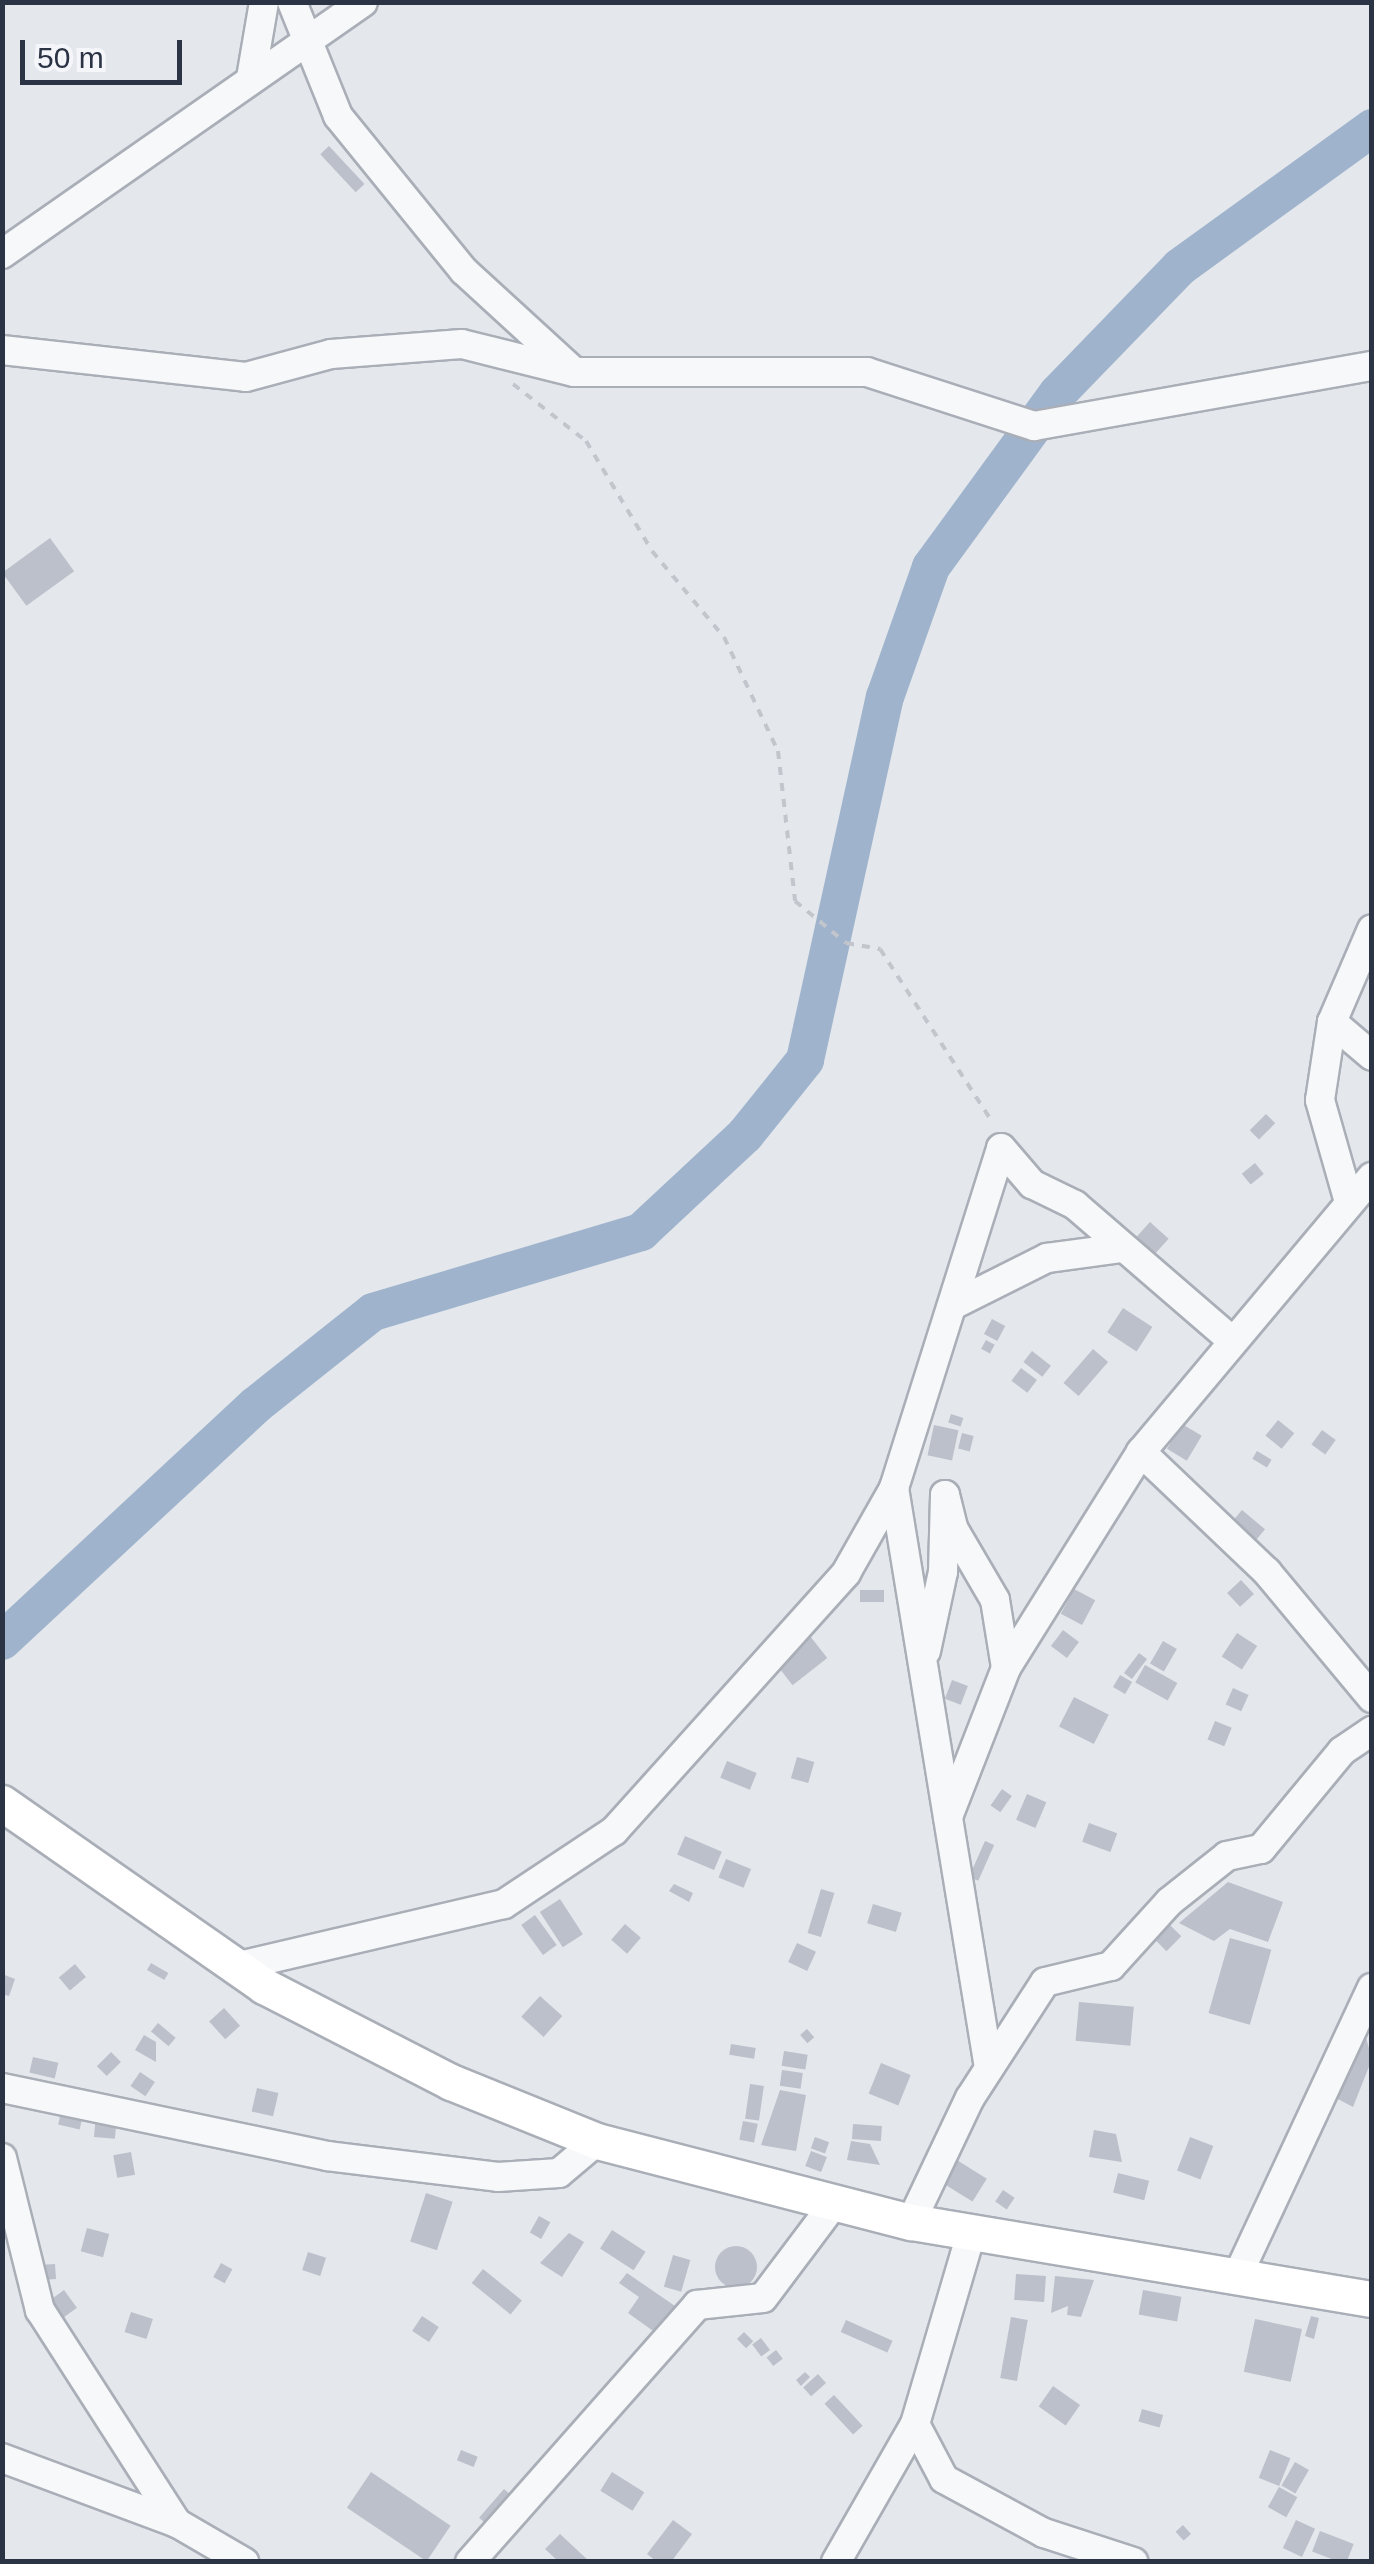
<!DOCTYPE html>
<style>
body{margin:0}
#map{position:relative;width:1374px;height:2564px;overflow:hidden;background:#e4e7ec;font-family:Helvetica,sans-serif}
div>[style]{position:absolute}
.river>*{height:38px;margin:-19px;padding:0 19px;transform-origin:19px;border-radius:19px;background:#9fb4cc}
.building>*{inset:0;background:#bbc0ca;transform-origin:0 0}
.round{border-radius:50%}
.path>*{height:4px;margin-top:-2px;transform-origin:0;background:repeating-linear-gradient(90deg,#c2c5cb 0 8px,transparent 0 16px)}
.roads{filter:drop-shadow(2px 0 #a9aeb7) drop-shadow(-2px 0 #a9aeb7) drop-shadow(0 2px #a9aeb7) drop-shadow(0 -2px #a9aeb7)}
.minor>*{height:28px;margin:-14px;padding:0 14px;transform-origin:14px;border-radius:14px;background:#f7f8fa}
.major>*{height:35px;margin:-17.5px;padding:0 17.5px;transform-origin:17.5px;border-radius:17.5px;background:#fff}
span{translate:-50% -50%;white-space:nowrap;text-align:center;line-height:1.15;-webkit-text-stroke:9px #f4f6f9;paint-order:stroke}
.frame{position:absolute;inset:0;border:5px solid #2b3445;pointer-events:none}
.scale{position:absolute;left:20px;top:40px;width:162px;height:45px;box-sizing:border-box;border:5px solid #2b3445;border-top:0;padding-left:12px;font-size:30px;line-height:35px;white-space:nowrap;color:#2b3445;-webkit-text-stroke:8px #f4f6f9;paint-order:stroke}
</style>
<div id="map">
<div class="river">
<i style="left:2px;top:1641px;width:347px;rotate:-42.9deg"></i>
<i style="left:256px;top:1405px;width:149px;rotate:-38.5deg"></i>
<i style="left:373px;top:1312px;width:280px;rotate:-16.6deg"></i>
<i style="left:641px;top:1232px;width:142px;rotate:-43deg"></i>
<i style="left:745px;top:1135px;width:96px;rotate:-51.3deg"></i>
<i style="left:805px;top:1060px;width:372px;rotate:-77.6deg"></i>
<i style="left:885px;top:697px;width:138px;rotate:-70.5deg"></i>
<i style="left:931px;top:567px;width:215px;rotate:-53.9deg"></i>
<i style="left:1058px;top:393px;width:175px;rotate:-45.9deg"></i>
<i style="left:1180px;top:267px;width:237px;rotate:-35.9deg"></i>
</div>
<div class="building">
<i style="left:329px;top:146px;width:52px;height:12px;rotate:47deg"></i>
<i style="left:50px;top:538px;width:41px;height:59px;rotate:54deg"></i>
<i style="left:1266px;top:1114px;width:13px;height:23px;rotate:45deg"></i>
<i style="left:1255px;top:1163px;width:14px;height:17px;rotate:51deg"></i>
<i style="left:1150px;top:1222px;width:25px;height:23px;rotate:42deg"></i>
<i style="left:1123px;top:1308px;width:35px;height:29px;rotate:33deg"></i>
<i style="left:992px;top:1319px;width:15px;height:17px;rotate:28deg"></i>
<i style="left:986px;top:1340px;width:10px;height:10px;rotate:29deg"></i>
<i style="left:1093px;top:1349px;width:20px;height:45px;rotate:41deg"></i>
<i style="left:1032px;top:1351px;width:24px;height:14px;rotate:38deg"></i>
<i style="left:1021px;top:1368px;width:20px;height:16px;rotate:37deg"></i>
<i style="left:951px;top:1414px;width:13px;height:9px;rotate:18deg"></i>
<i style="left:1278px;top:1420px;width:21px;height:20px;rotate:39deg"></i>
<i style="left:1182px;top:1424px;width:23px;height:29px;rotate:31deg"></i>
<i style="left:934px;top:1425px;width:25px;height:31px;rotate:12deg"></i>
<i style="left:1322px;top:1430px;width:17px;height:18px;rotate:36deg"></i>
<i style="left:962px;top:1433px;width:12px;height:16px;rotate:14deg"></i>
<i style="left:1257px;top:1451px;width:17px;height:9px;rotate:31deg"></i>
<i style="left:1242px;top:1510px;width:30px;height:22px;rotate:40deg"></i>
<i style="left:1241px;top:1580px;width:19px;height:19px;rotate:47deg"></i>
<i style="left:1074px;top:1589px;width:24px;height:28px;rotate:28deg"></i>
<i style="left:860px;top:1590px;width:24px;height:12px"></i>
<i style="left:1063px;top:1630px;width:20px;height:20px;rotate:37deg"></i>
<i style="left:1237px;top:1633px;width:24px;height:28px;rotate:33deg"></i>
<i style="left:810px;top:1636px;width:28px;height:44px;rotate:52deg"></i>
<i style="left:1163px;top:1641px;width:16px;height:26px;rotate:30deg"></i>
<i style="left:1139px;top:1653px;width:10px;height:25px;rotate:37deg"></i>
<i style="left:1145px;top:1665px;width:37px;height:20px;rotate:29deg"></i>
<i style="left:1120px;top:1675px;width:14px;height:14px;rotate:30deg"></i>
<i style="left:952px;top:1680px;width:17px;height:20px;rotate:21deg"></i>
<i style="left:1233px;top:1688px;width:17px;height:18px;rotate:24deg"></i>
<i style="left:1074px;top:1697px;width:39px;height:33px;rotate:27deg"></i>
<i style="left:1215px;top:1721px;width:18px;height:20px;rotate:22deg"></i>
<i style="left:797px;top:1757px;width:18px;height:22px;rotate:16deg"></i>
<i style="left:727px;top:1761px;width:32px;height:18px;rotate:22deg"></i>
<i style="left:1002px;top:1789px;width:12px;height:20px;rotate:35deg"></i>
<i style="left:1027px;top:1794px;width:21px;height:28px;rotate:23deg"></i>
<i style="left:1089px;top:1823px;width:30px;height:20px;rotate:20deg"></i>
<i style="left:685px;top:1836px;width:40px;height:20px;rotate:23deg"></i>
<i style="left:985px;top:1841px;width:10px;height:39px;rotate:24deg"></i>
<i style="left:726px;top:1859px;width:27px;height:20px;rotate:22deg"></i>
<i style="clip-path:polygon(1228px 1882px,1283px 1902px,1268px 1942px,1230px 1929px,1214px 1941px,1179px 1923px)"></i>
<i style="clip-path:polygon(674px 1884px,693px 1893px,689px 1902px,669px 1891px)"></i>
<i style="left:821px;top:1889px;width:14px;height:46px;rotate:17deg"></i>
<i style="left:560px;top:1899px;width:42px;height:24px;rotate:57deg"></i>
<i style="left:873px;top:1904px;width:30px;height:20px;rotate:17deg"></i>
<i style="left:535px;top:1915px;width:37px;height:17px;rotate:54deg"></i>
<i style="left:625px;top:1924px;width:21px;height:21px;rotate:41deg"></i>
<i style="left:1170px;top:1925px;width:16px;height:21px;rotate:45deg"></i>
<i style="left:1230px;top:1938px;width:43px;height:78px;rotate:16deg"></i>
<i style="left:797px;top:1943px;width:21px;height:21px;rotate:25deg"></i>
<i style="left:151px;top:1963px;width:20px;height:8px;rotate:30deg"></i>
<i style="left:75px;top:1964px;width:17px;height:21px;rotate:50deg"></i>
<i style="clip-path:polygon(2px 1974px,15px 1979px,9px 1996px,2px 1994px)"></i>
<i style="left:540px;top:1996px;width:30px;height:28px;rotate:42deg"></i>
<i style="left:1079px;top:2002px;width:55px;height:39px;rotate:5deg"></i>
<i style="left:224px;top:2008px;width:24px;height:20px;rotate:48deg"></i>
<i style="left:158px;top:2023px;width:23px;height:11px;rotate:40deg"></i>
<i style="left:807px;top:2029px;width:11px;height:9px;rotate:49deg"></i>
<i style="clip-path:polygon(1365px 2034px,1372px 2059px,1353px 2107px,1334px 2097px)"></i>
<i style="clip-path:polygon(144px 2035px,156px 2042px,156px 2062px,135px 2050px)"></i>
<i style="left:731px;top:2044px;width:25px;height:11px;rotate:9deg"></i>
<i style="left:784px;top:2051px;width:24px;height:15px;rotate:9deg"></i>
<i style="left:111px;top:2052px;width:14px;height:20px;rotate:45deg"></i>
<i style="left:33px;top:2057px;width:26px;height:16px;rotate:13deg"></i>
<i style="left:881px;top:2063px;width:32px;height:33px;rotate:22deg"></i>
<i style="left:782px;top:2070px;width:21px;height:16px;rotate:8deg"></i>
<i style="left:140px;top:2072px;width:18px;height:17px;rotate:34deg"></i>
<i style="left:750px;top:2084px;width:14px;height:35px;rotate:8deg"></i>
<i style="left:257px;top:2088px;width:22px;height:24px;rotate:13deg"></i>
<i style="clip-path:polygon(780px 2090px,806px 2095px,796px 2151px,761px 2145px)"></i>
<i style="left:62px;top:2108px;width:22px;height:17px;rotate:13deg"></i>
<i style="left:96px;top:2114px;width:21px;height:23px;rotate:5deg"></i>
<i style="left:743px;top:2121px;width:15px;height:19px;rotate:11deg"></i>
<i style="left:853px;top:2124px;width:29px;height:15px;rotate:4deg"></i>
<i style="clip-path:polygon(1094px 2130px,1116px 2134px,1122px 2162px,1089px 2157px)"></i>
<i style="left:815px;top:2137px;width:15px;height:12px;rotate:20deg"></i>
<i style="left:1190px;top:2137px;width:25px;height:36px;rotate:21deg"></i>
<i style="clip-path:polygon(851px 2141px,870px 2144px,880px 2165px,847px 2160px)"></i>
<i style="left:811px;top:2151px;width:17px;height:16px;rotate:21deg"></i>
<i style="left:131px;top:2152px;width:23px;height:18px;rotate:80deg"></i>
<i style="left:952px;top:2157px;width:41px;height:27px;rotate:32deg"></i>
<i style="left:1118px;top:2173px;width:32px;height:20px;rotate:14deg"></i>
<i style="left:1003px;top:2190px;width:14px;height:14px;rotate:34deg"></i>
<i style="left:426px;top:2193px;width:28px;height:51px;rotate:18deg"></i>
<i style="left:539px;top:2216px;width:13px;height:19px;rotate:29deg"></i>
<i style="left:87px;top:2228px;width:23px;height:24px;rotate:15deg"></i>
<i style="left:612px;top:2230px;width:40px;height:22px;rotate:33deg"></i>
<i style="clip-path:polygon(569px 2233px,584px 2242px,562px 2277px,540px 2263px)"></i>
<i class="round" style="left:715px;top:2246px;width:42px;height:42px"></i>
<i style="left:308px;top:2252px;width:19px;height:19px;rotate:18deg"></i>
<i style="left:673px;top:2255px;width:18px;height:33px;rotate:16deg"></i>
<i style="left:221px;top:2263px;width:13px;height:16px;rotate:29deg"></i>
<i style="left:55px;top:2264px;width:15px;height:19px;rotate:86deg"></i>
<i style="left:483px;top:2269px;width:50px;height:18px;rotate:39deg"></i>
<i style="clip-path:polygon(627px 2273px,675px 2306px,656px 2333px,628px 2313px,639px 2297px,619px 2283px)"></i>
<i style="left:1016px;top:2274px;width:30px;height:26px;rotate:4deg"></i>
<i style="clip-path:polygon(1055px 2276px,1094px 2280px,1081px 2317px,1067px 2315px,1068px 2306px,1051px 2313px)"></i>
<i style="left:64px;top:2290px;width:22px;height:19px;rotate:54deg"></i>
<i style="left:1143px;top:2290px;width:39px;height:25px;rotate:10deg"></i>
<i style="left:131px;top:2312px;width:23px;height:21px;rotate:18deg"></i>
<i style="left:422px;top:2316px;width:20px;height:18px;rotate:33deg"></i>
<i style="clip-path:polygon(1311px 2316px,1319px 2318px,1314px 2339px,1305px 2336px)"></i>
<i style="left:1011px;top:2317px;width:17px;height:62px;rotate:10deg"></i>
<i style="left:1255px;top:2319px;width:48px;height:54px;rotate:12deg"></i>
<i style="left:846px;top:2320px;width:51px;height:13px;rotate:24deg"></i>
<i style="left:744px;top:2332px;width:13px;height:10px;rotate:45deg"></i>
<i style="left:761px;top:2338px;width:15px;height:11px;rotate:53deg"></i>
<i style="left:776px;top:2350px;width:11px;height:12px;rotate:52deg"></i>
<i style="clip-path:polygon(805px 2372px,810px 2377px,801px 2386px,796px 2380px)"></i>
<i style="left:818px;top:2374px;width:12px;height:20px;rotate:48deg"></i>
<i style="left:1053px;top:2386px;width:33px;height:25px;rotate:35deg"></i>
<i style="left:834px;top:2395px;width:42px;height:13px;rotate:47deg"></i>
<i style="left:1142px;top:2409px;width:22px;height:13px;rotate:16deg"></i>
<i style="left:461px;top:2450px;width:18px;height:11px;rotate:22deg"></i>
<i style="left:1270px;top:2450px;width:22px;height:30px;rotate:22deg"></i>
<i style="left:1295px;top:2462px;width:16px;height:27px;rotate:30deg"></i>
<i style="left:371px;top:2472px;width:96px;height:43px;rotate:34deg"></i>
<i style="left:612px;top:2472px;width:38px;height:22px;rotate:32deg"></i>
<i style="left:1279px;top:2487px;width:21px;height:23px;rotate:29deg"></i>
<i style="left:504px;top:2489px;width:20px;height:38px;rotate:41deg"></i>
<i style="clip-path:polygon(673px 2520px,692px 2534px,671px 2562px,657px 2562px,647px 2554px)"></i>
<i style="left:1296px;top:2520px;width:21px;height:31px;rotate:25deg"></i>
<i style="left:1183px;top:2525px;width:12px;height:10px;rotate:48deg"></i>
<i style="left:1320px;top:2531px;width:36px;height:22px;rotate:21deg"></i>
<i style="clip-path:polygon(560px 2534px,590px 2562px,559px 2562px,545px 2549px)"></i>
</div>
<div class="path">
<i style="left:513px;top:384px;width:93px;rotate:38deg"></i>
<i style="left:586px;top:441px;width:128px;rotate:59deg"></i>
<i style="left:652px;top:551px;width:112px;rotate:50.1deg"></i>
<i style="left:724px;top:637px;width:126px;rotate:64.7deg"></i>
<i style="left:778px;top:751px;width:151px;rotate:83.5deg"></i>
<i style="left:795px;top:901px;width:66px;rotate:39.5deg"></i>
<i style="left:846px;top:943px;width:35px;rotate:10deg"></i>
<i style="left:880px;top:949px;width:207px;rotate:57deg"></i>
</div>
<div class="roads">
<div class="minor">
<i style="left:292px;top:2px;width:123px;rotate:68deg"></i>
<i style="left:338px;top:116px;width:200px;rotate:50.9deg"></i>
<i style="left:464px;top:271px;width:145px;rotate:42.5deg"></i>
<i style="left:251px;top:78px;width:77px;rotate:-80.3deg"></i>
<i style="left:2px;top:254px;width:440px;rotate:-34.9deg"></i>
<i style="left:2px;top:350px;width:245px;rotate:6.3deg"></i>
<i style="left:246px;top:377px;width:88px;rotate:-15.1deg"></i>
<i style="left:331px;top:354px;width:131px;rotate:-4.4deg"></i>
<i style="left:462px;top:344px;width:115px;rotate:14deg"></i>
<i style="left:574px;top:372px;width:293px"></i>
<i style="left:867px;top:372px;width:176px;rotate:17.9deg"></i>
<i style="left:1034px;top:426px;width:343px;rotate:-10.1deg"></i>
<i style="left:1332px;top:1022px;width:52px;rotate:40.4deg"></i>
<i style="left:1001px;top:1148px;width:48px;rotate:49.3deg"></i>
<i style="left:1032px;top:1184px;width:48px;rotate:26deg"></i>
<i style="left:1075px;top:1205px;width:202px;rotate:40.8deg"></i>
<i style="left:1349px;top:1202px;width:106px;rotate:-105.9deg"></i>
<i style="left:1320px;top:1100px;width:79px;rotate:-81.3deg"></i>
<i style="left:1332px;top:1022px;width:101px;rotate:-66.7deg"></i>
<i style="left:957px;top:1303px;width:101px;rotate:-26.6deg"></i>
<i style="left:1047px;top:1258px;width:76px;rotate:-7.6deg"></i>
<i style="left:1141px;top:1452px;width:174px;rotate:43.6deg"></i>
<i style="left:1267px;top:1572px;width:164px;rotate:50.2deg"></i>
<i style="left:926px;top:1651px;width:81px;rotate:-77.9deg"></i>
<i style="left:943px;top:1572px;width:77px;rotate:-88.5deg"></i>
<i style="left:945px;top:1495px;width:34px;rotate:76deg"></i>
<i style="left:953px;top:1528px;width:83px;rotate:59.7deg"></i>
<i style="left:995px;top:1600px;width:69px;rotate:80.8deg"></i>
<i style="left:948px;top:1817px;width:160px;rotate:-68.7deg"></i>
<i style="left:1006px;top:1668px;width:255px;rotate:-58deg"></i>
<i style="left:1141px;top:1452px;width:359px;rotate:-50deg"></i>
<i style="left:235px;top:1967px;width:276px;rotate:-13.2deg"></i>
<i style="left:504px;top:1904px;width:132px;rotate:-33.6deg"></i>
<i style="left:614px;top:1831px;width:347px;rotate:-48deg"></i>
<i style="left:846px;top:1573px;width:98px;rotate:-60.5deg"></i>
<i style="left:989px;top:2068px;width:588px;rotate:-99.3deg"></i>
<i style="left:894px;top:1488px;width:356px;rotate:-72.5deg"></i>
<i style="left:2px;top:2088px;width:332px;rotate:11.8deg"></i>
<i style="left:327px;top:2156px;width:172px;rotate:7deg"></i>
<i style="left:498px;top:2177px;width:61px;rotate:-3.8deg"></i>
<i style="left:559px;top:2173px;width:50px;rotate:-40.1deg"></i>
<i style="left:2px;top:2158px;width:157px;rotate:76deg"></i>
<i style="left:40px;top:2310px;width:253px;rotate:57.3deg"></i>
<i style="left:177px;top:2523px;width:78px;rotate:30.2deg"></i>
<i style="left:911px;top:2222px;width:137px;rotate:-64.6deg"></i>
<i style="left:970px;top:2098px;width:138px;rotate:-57.1deg"></i>
<i style="left:1045px;top:1982px;width:68px;rotate:-13.6deg"></i>
<i style="left:1111px;top:1966px;width:86px;rotate:-47.8deg"></i>
<i style="left:1169px;top:1902px;width:74px;rotate:-38.4deg"></i>
<i style="left:1227px;top:1856px;width:35px;rotate:-12deg"></i>
<i style="left:1261px;top:1849px;width:127px;rotate:-50.4deg"></i>
<i style="left:1342px;top:1751px;width:36px;rotate:-34deg"></i>
<i style="left:1237px;top:2277px;width:319px;rotate:-65deg"></i>
<i style="left:915px;top:2424px;width:62px;rotate:62.2deg"></i>
<i style="left:944px;top:2479px;width:114px;rotate:28.4deg"></i>
<i style="left:1044px;top:2533px;width:94px;rotate:18deg"></i>
<i style="left:2px;top:2458px;width:187px;rotate:20.4deg"></i>
<i style="left:470px;top:2562px;width:343px;rotate:-48.5deg"></i>
<i style="left:697px;top:2305px;width:66px;rotate:-6.1deg"></i>
<i style="left:763px;top:2298px;width:120px;rotate:-53.1deg"></i>
<i style="left:836px;top:2562px;width:159px;rotate:-60.2deg"></i>
<i style="left:915px;top:2424px;width:198px;rotate:-73.6deg"></i>
</div>
<div class="major">
<i style="left:2px;top:1803px;width:320px;rotate:34.9deg"></i>
<i style="left:264px;top:1986px;width:210px;rotate:27.2deg"></i>
<i style="left:451px;top:2082px;width:157px;rotate:22deg"></i>
<i style="left:597px;top:2141px;width:324px;rotate:14.5deg"></i>
<i style="left:911px;top:2222px;width:467px;rotate:9.5deg"></i>
</div>
</div>
<div class="frame"></div>
<div class="scale">50 m</div>
</div>
